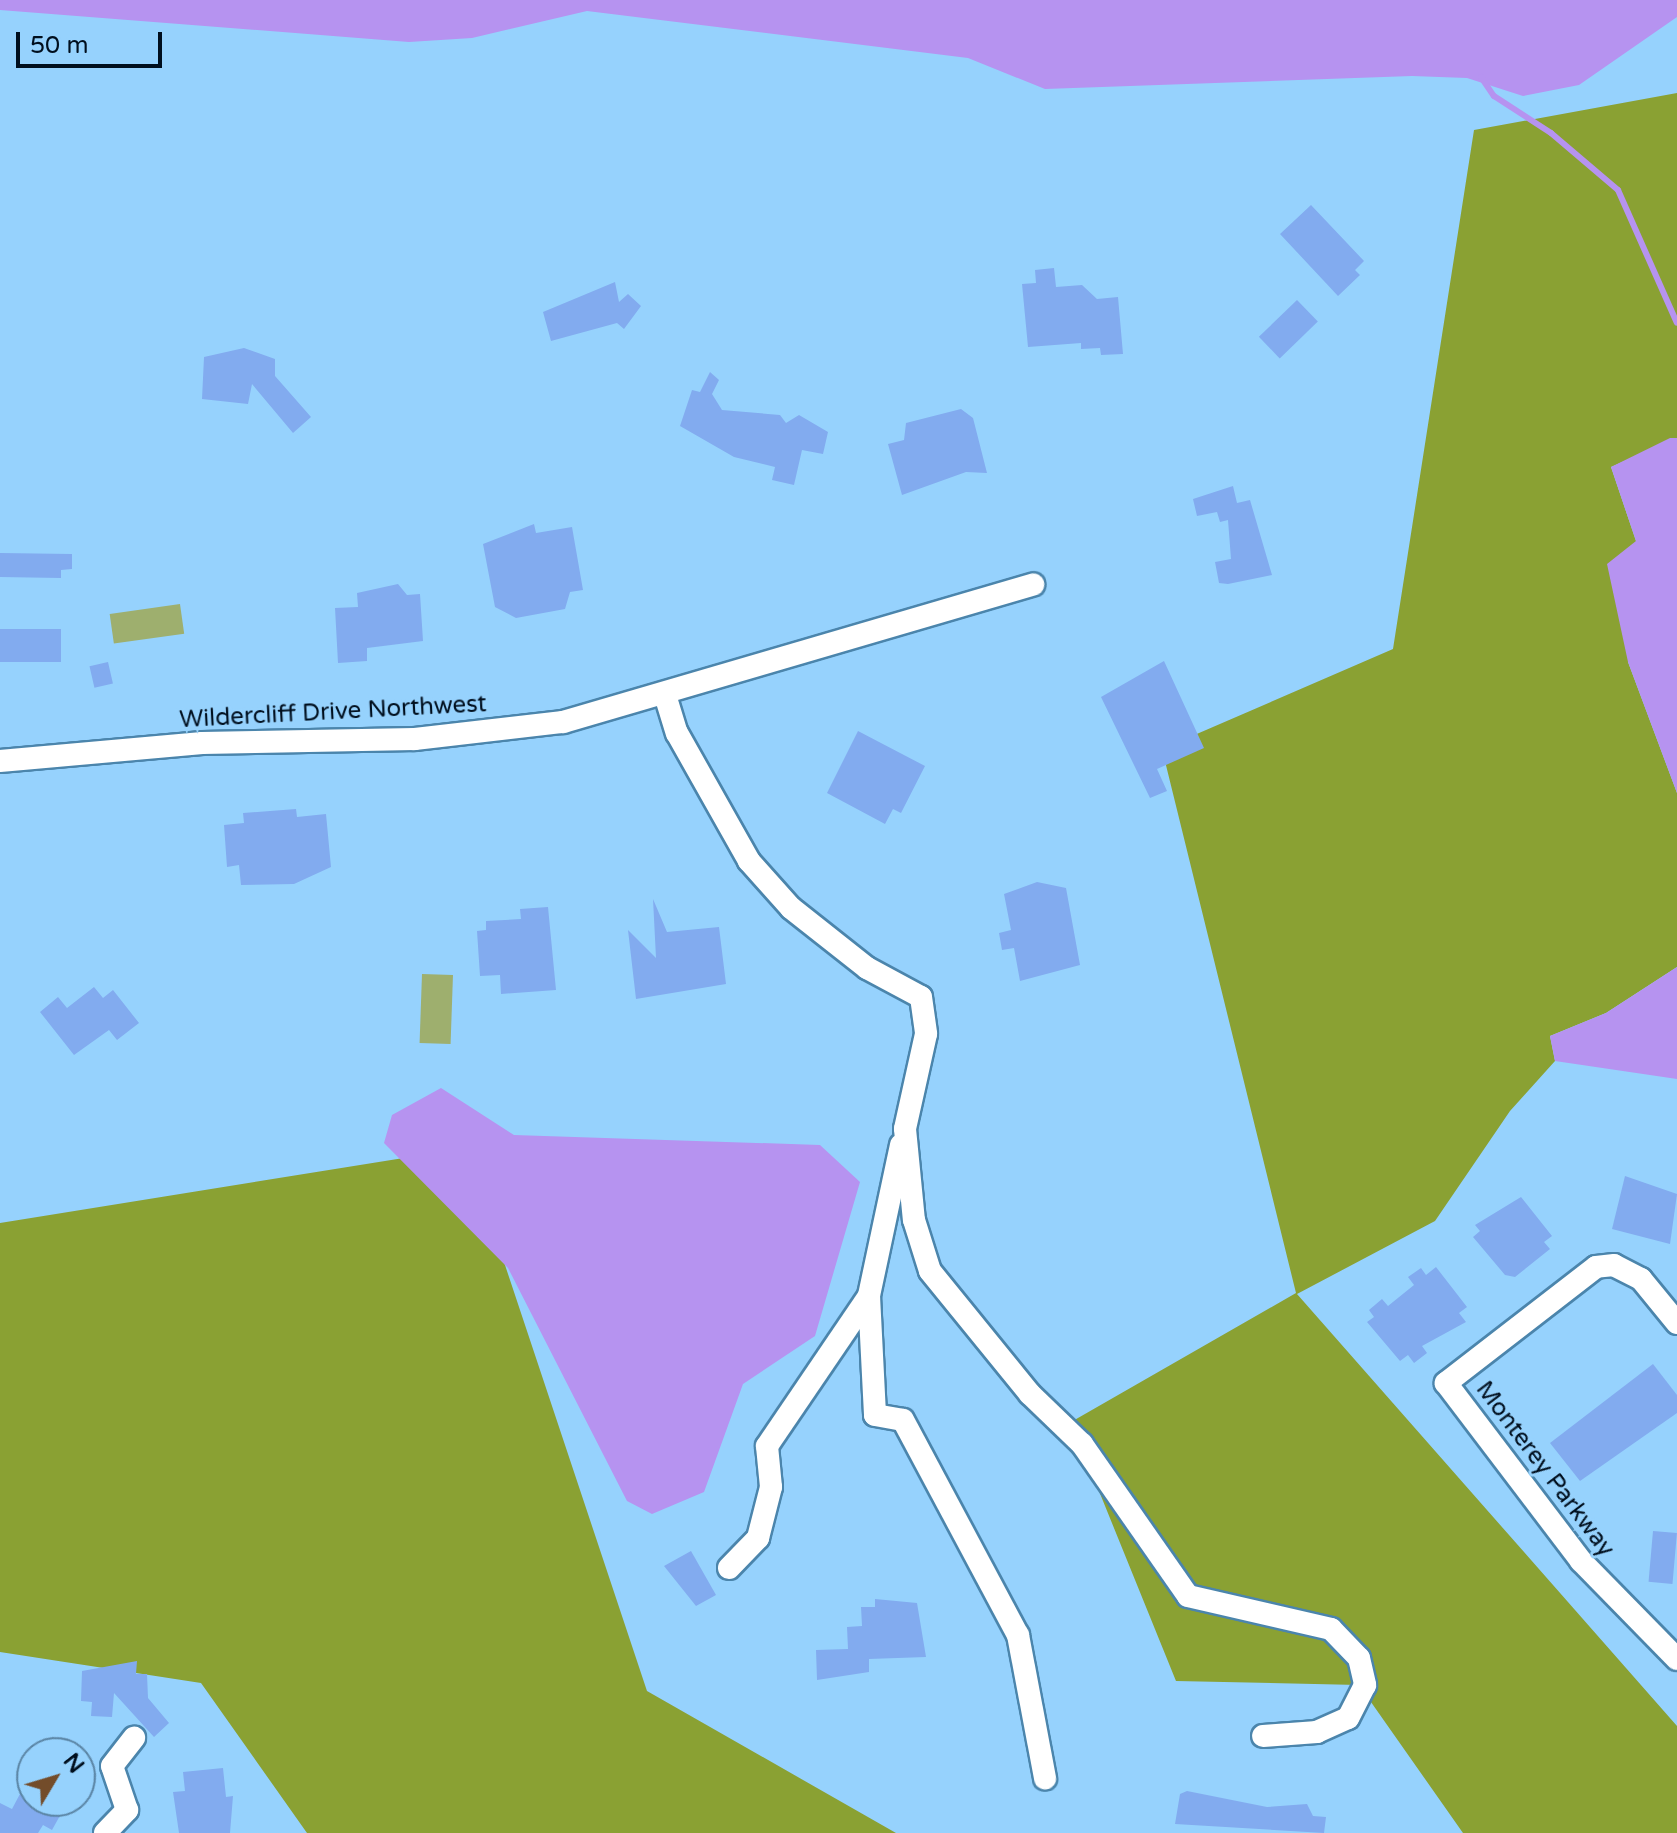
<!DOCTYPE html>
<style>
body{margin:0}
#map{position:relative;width:1677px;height:1833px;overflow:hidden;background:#96d2fd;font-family:"Varela Round",sans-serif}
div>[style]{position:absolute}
.green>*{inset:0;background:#9eaf6e;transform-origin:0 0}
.forest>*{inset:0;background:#8aa133}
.water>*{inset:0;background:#b693f0}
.stream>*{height:6px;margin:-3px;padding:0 3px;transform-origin:3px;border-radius:3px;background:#b693f0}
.building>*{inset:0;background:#82abef;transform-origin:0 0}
.roads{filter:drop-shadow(2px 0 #4b85ac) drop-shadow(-2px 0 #4b85ac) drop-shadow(0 2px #4b85ac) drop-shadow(0 -2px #4b85ac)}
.minor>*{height:22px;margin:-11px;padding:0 11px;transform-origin:11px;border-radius:11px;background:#fff}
span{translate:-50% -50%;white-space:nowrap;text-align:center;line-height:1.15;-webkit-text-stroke:6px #96d2fd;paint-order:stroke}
.street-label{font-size:24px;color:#000f1e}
.north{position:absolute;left:16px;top:1737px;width:80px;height:80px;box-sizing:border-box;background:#96d2fd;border:2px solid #5a84a4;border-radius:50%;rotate:52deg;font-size:22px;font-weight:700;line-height:32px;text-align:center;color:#000f1e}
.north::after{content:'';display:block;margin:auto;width:28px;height:36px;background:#734c2a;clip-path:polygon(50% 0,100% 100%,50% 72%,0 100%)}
.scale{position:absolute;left:16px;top:32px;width:146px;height:36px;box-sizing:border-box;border:4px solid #000f1e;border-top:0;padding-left:10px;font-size:24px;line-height:28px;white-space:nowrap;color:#000f1e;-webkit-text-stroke:6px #96d2fd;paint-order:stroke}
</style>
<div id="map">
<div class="green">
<i style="left:180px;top:604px;width:30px;height:71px;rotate:82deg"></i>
<i style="left:422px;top:974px;width:31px;height:69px;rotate:2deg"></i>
</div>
<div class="forest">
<i style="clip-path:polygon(1677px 93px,1677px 438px,1611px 467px,1636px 541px,1628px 662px,1677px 793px,1677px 967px,1606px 1013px,1550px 1036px,1555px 1061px,1510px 1111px,1435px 1221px,1297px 1294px,1677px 1726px,1677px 1833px,1463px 1833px,1359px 1685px,1176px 1681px,1071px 1422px,1296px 1293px,1162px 749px,1393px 649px,1474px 130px)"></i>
<i style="clip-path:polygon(466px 1148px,647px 1691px,896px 1833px,307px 1833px,201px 1683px,0 1652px,0 1223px)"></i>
</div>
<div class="water">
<i style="clip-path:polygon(0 0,1677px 0,1677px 17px,1579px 85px,1523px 96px,1467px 78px,1412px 76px,1045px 89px,968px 58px,587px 11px,472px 38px,409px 42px,0 10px)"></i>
<i style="clip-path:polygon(1670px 438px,1677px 438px,1677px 793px,1628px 662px,1607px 564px,1636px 541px,1611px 467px)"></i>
<i style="clip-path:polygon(1677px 967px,1677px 1079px,1555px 1061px,1550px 1036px,1606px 1013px)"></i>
<i style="clip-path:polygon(441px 1088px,514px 1135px,820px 1145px,860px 1182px,815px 1336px,743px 1384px,704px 1492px,652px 1514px,627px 1501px,508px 1268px,384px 1143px,392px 1115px)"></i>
</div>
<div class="stream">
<i style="left:1481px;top:77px;width:23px;rotate:56deg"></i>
<i style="left:1494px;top:96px;width:68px;rotate:33deg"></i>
<i style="left:1551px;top:133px;width:88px;rotate:40.4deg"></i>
<i style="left:1618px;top:190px;width:145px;rotate:66.1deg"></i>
</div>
<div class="building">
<i style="clip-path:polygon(1311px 205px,1364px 261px,1355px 270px,1360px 275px,1338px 296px,1280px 234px)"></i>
<i style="clip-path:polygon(1054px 268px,1056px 287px,1082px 285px,1097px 299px,1118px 297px,1123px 354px,1101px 355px,1100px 348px,1081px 349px,1081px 343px,1028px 347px,1022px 284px,1036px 283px,1035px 270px)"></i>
<i style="clip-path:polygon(615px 282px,619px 302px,628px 294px,641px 306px,624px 329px,617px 323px,551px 341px,543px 312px)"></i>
<i style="left:1297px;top:300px;width:30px;height:53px;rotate:46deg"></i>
<i style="clip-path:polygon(244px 348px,275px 359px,275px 376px,311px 417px,293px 433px,252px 384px,248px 404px,202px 399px,204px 357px)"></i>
<i style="clip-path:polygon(710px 372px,719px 380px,712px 394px,722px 410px,780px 415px,786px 423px,799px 415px,828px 432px,823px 454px,802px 450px,794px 485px,772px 480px,775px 467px,734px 457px,680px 426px,692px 390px,700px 392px)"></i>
<i style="clip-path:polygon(961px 409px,973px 418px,987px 473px,966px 472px,902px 495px,888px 444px,904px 440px,906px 423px)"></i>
<i style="clip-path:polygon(1233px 486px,1237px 503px,1250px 500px,1272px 575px,1228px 584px,1219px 583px,1215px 562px,1231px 559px,1228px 520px,1220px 522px,1217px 512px,1197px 516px,1193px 499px)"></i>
<i style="clip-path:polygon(534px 524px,536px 533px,572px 527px,583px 590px,570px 592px,565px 609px,516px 618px,495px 607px,483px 544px)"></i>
<i style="clip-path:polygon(0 553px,72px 554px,72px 569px,61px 570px,61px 578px,0 577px)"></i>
<i style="clip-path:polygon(398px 584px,407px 595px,420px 594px,423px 641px,367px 648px,367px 661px,338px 663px,335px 608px,358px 607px,357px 593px)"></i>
<i style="left:0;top:629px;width:61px;height:33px"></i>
<i style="clip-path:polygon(1164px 661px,1204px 748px,1157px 769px,1167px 791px,1150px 798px,1101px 697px)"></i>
<i style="left:108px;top:662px;width:22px;height:19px;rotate:77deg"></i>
<i style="clip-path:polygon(858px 731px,925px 766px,901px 813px,893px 809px,885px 824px,827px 793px)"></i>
<i style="clip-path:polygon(296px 809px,297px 817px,326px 814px,331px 867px,294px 884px,241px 885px,239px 865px,227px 867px,224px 825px,244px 823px,243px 813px)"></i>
<i style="clip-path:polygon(1037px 882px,1066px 888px,1080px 965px,1020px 981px,1014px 948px,1002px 950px,999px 933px,1011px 930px,1004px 894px)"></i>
<i style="clip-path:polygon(653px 899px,667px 932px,719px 927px,726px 984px,636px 999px,628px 930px,656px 958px)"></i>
<i style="clip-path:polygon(548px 907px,556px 990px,501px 994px,500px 975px,480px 976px,477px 931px,486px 930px,486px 921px,521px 919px,520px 909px)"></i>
<i style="clip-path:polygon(94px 987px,103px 998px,113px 990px,139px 1023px,117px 1040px,109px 1030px,74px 1055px,40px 1012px,58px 997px,67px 1008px)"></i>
<i style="clip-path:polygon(1625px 1176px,1677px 1194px,1670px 1244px,1612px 1229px)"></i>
<i style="clip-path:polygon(1521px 1197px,1552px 1236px,1544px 1242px,1550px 1249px,1515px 1277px,1505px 1275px,1473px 1237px,1480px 1231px,1475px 1225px)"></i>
<i style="clip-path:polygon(1436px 1267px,1467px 1307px,1459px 1313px,1466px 1322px,1422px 1346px,1427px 1353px,1414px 1363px,1408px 1355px,1400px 1361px,1367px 1322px,1374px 1317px,1369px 1310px,1382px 1299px,1388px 1306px,1414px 1285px,1408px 1277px,1421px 1268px,1426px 1275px)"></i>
<i style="clip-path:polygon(1653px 1364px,1677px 1395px,1677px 1413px,1580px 1481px,1550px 1443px)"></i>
<i style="left:1653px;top:1531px;width:24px;height:51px;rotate:5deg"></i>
<i style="clip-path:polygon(691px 1551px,716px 1595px,696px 1606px,664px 1566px)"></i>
<i style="clip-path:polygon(875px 1599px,917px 1603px,926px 1657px,869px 1659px,869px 1672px,817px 1680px,816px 1650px,848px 1649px,847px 1627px,862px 1626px,861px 1607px,875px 1607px)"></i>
<i style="clip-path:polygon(137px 1661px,136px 1674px,147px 1674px,148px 1698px,169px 1723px,154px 1737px,114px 1693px,112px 1717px,91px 1716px,92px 1702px,81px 1701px,82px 1671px)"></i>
<i style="clip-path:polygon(223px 1768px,226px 1797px,233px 1796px,230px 1833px,179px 1833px,173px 1792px,185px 1791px,183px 1772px)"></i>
<i style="clip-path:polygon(1187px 1791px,1267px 1807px,1307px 1804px,1313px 1816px,1326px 1817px,1324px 1833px,1175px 1824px,1180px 1794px)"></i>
<i style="clip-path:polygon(21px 1792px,32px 1801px,57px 1801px,53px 1807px,62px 1812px,52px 1830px,43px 1825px,38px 1833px,0 1833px,0 1803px,12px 1809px)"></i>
</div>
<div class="roads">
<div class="minor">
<i style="left:666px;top:698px;width:37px;rotate:73deg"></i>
<i style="left:677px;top:733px;width:147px;rotate:60.6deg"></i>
<i style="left:749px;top:861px;width:63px;rotate:48.2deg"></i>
<i style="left:791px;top:908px;width:97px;rotate:38.3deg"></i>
<i style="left:867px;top:968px;width:61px;rotate:28.2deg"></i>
<i style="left:921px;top:997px;width:37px;rotate:82deg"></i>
<i style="left:926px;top:1034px;width:97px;rotate:102.5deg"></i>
<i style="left:905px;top:1129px;width:91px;rotate:84.4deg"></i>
<i style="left:914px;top:1220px;width:53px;rotate:72.6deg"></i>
<i style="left:930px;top:1271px;width:159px;rotate:50.9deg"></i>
<i style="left:1030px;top:1394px;width:72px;rotate:43.9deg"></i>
<i style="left:1082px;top:1444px;width:185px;rotate:55.1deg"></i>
<i style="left:1188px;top:1596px;width:147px;rotate:13deg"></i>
<i style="left:1331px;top:1629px;width:40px;rotate:46deg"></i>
<i style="left:1359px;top:1658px;width:28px;rotate:77deg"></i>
<i style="left:1365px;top:1685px;width:37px;rotate:117deg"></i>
<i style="left:1348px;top:1718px;width:34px;rotate:156deg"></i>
<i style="left:1317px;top:1732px;width:54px;rotate:175.8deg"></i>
<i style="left:0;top:761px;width:203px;rotate:-5.1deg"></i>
<i style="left:202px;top:743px;width:213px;rotate:-1.1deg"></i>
<i style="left:415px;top:739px;width:149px;rotate:-6.6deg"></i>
<i style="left:563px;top:722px;width:490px;rotate:-16.3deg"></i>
<i style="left:901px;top:1145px;width:154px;rotate:102deg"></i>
<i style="left:869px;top:1296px;width:119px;rotate:87.1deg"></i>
<i style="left:875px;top:1415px;width:28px;rotate:10deg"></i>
<i style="left:903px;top:1420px;width:244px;rotate:61.9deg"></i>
<i style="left:1018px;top:1635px;width:146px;rotate:79.3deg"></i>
<i style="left:1677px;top:1323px;width:57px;rotate:-129.3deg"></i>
<i style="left:1641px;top:1279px;width:30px;rotate:-153deg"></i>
<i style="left:1614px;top:1265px;width:18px;rotate:174deg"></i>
<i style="left:1596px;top:1267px;width:190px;rotate:142.3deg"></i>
<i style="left:1446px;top:1383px;width:223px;rotate:52.8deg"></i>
<i style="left:1581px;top:1561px;width:137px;rotate:45.6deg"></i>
<i style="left:729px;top:1568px;width:42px;rotate:-46deg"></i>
<i style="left:758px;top:1538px;width:53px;rotate:-75.7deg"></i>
<i style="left:771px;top:1487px;width:41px;rotate:-95.6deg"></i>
<i style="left:767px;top:1446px;width:181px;rotate:-55.8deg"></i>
<i style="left:105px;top:1833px;width:32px;rotate:-46deg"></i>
<i style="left:127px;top:1810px;width:46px;rotate:-108.8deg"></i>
<i style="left:112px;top:1766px;width:36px;rotate:-52deg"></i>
</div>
</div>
<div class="street-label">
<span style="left:333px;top:712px;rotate:-3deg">Wildercliff Drive Northwest</span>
<span style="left:1545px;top:1469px;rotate:53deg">Monterey Parkway</span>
</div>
<div class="north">N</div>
<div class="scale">50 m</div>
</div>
